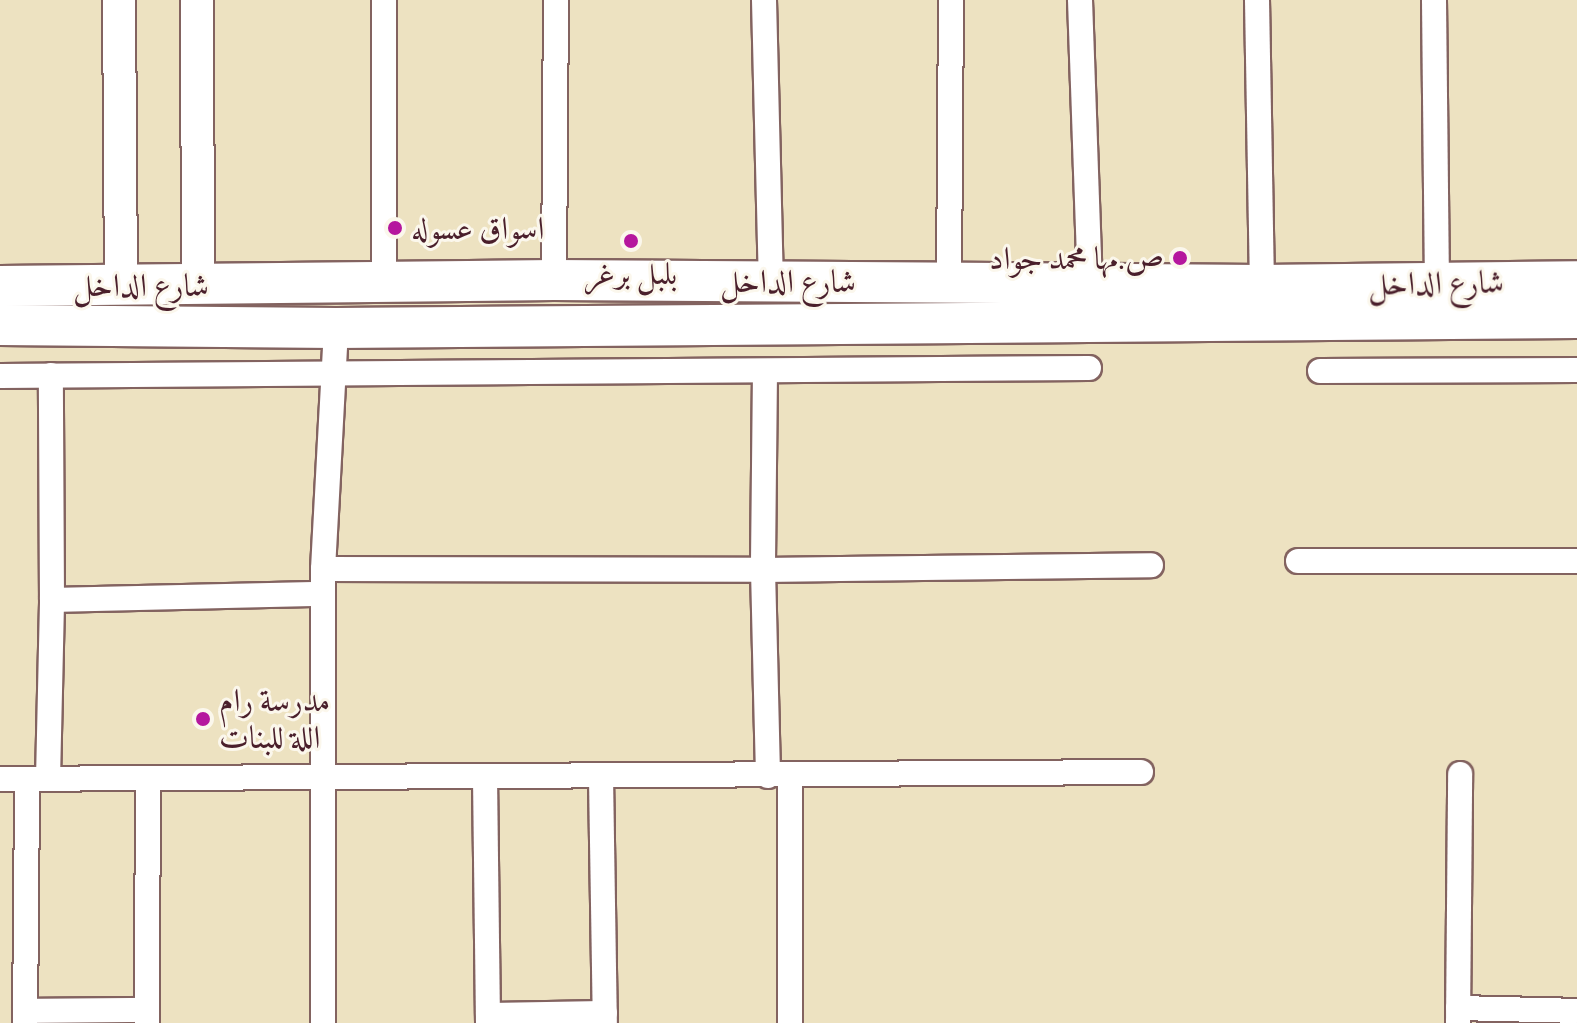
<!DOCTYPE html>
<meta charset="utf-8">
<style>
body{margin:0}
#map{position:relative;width:1577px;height:1023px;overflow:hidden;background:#ede2c1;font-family:"EB Garamond",Amiri,serif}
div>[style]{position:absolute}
.roads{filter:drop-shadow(2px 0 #836360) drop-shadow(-2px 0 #836360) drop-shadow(0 2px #836360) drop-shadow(0 -2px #836360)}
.minor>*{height:24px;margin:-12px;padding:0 12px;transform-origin:12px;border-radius:12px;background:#fff}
.tertiary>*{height:32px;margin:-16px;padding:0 16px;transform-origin:16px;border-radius:16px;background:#fff}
.primary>*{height:40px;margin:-20px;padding:0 20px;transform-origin:20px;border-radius:20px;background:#fff}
.dots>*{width:22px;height:22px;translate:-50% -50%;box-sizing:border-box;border:4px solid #fbf7ec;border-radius:50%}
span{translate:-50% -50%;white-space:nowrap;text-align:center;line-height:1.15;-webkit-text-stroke:6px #fbf7ec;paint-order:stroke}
.poi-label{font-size:32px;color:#4a1f2b}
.left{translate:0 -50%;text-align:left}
.right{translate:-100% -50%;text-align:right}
.street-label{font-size:32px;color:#4a1f2b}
</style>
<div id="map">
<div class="roads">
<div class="minor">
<i style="left:384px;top:0;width:281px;rotate:90deg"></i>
<i style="left:764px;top:0;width:280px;rotate:88.6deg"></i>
<i style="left:1080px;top:0;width:285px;rotate:88deg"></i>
<i style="left:1257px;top:0;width:285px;rotate:89deg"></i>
<i style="left:1434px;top:0;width:282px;rotate:89.4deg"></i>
<i style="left:554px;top:280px;width:280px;rotate:-89.6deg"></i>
<i style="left:949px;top:283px;width:283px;rotate:-89.6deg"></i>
<i style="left:765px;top:371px;width:199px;rotate:90.6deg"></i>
<i style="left:763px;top:570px;width:206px;rotate:88.6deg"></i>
<i style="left:1320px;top:371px;width:257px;rotate:-0.2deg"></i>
<i style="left:0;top:376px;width:1089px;rotate:-0.42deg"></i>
<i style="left:1298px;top:561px;width:279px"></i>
<i style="left:323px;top:569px;width:440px;rotate:0.1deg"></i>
<i style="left:763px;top:570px;width:388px;rotate:-0.7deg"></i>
<i style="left:52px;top:600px;width:271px;rotate:-1.3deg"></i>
<i style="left:485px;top:777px;width:246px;rotate:89.3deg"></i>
<i style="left:601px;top:777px;width:246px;rotate:89.1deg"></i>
<i style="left:0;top:779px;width:1141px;rotate:-0.35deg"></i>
<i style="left:48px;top:779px;width:179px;rotate:-88.7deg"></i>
<i style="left:52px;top:600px;width:225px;rotate:-90.3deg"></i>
<i style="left:1458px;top:1008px;width:119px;rotate:1.4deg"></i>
<i style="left:25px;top:1011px;width:122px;rotate:-0.5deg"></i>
<i style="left:488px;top:1015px;width:117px;rotate:-1deg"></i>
<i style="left:25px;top:1023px;width:244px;rotate:-89.5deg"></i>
<i style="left:147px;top:1023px;width:244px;rotate:-89.8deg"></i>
<i style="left:323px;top:1023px;width:454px;rotate:-90deg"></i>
<i style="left:323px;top:569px;width:241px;rotate:-86.9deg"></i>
<i style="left:790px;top:1023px;width:246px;rotate:-90deg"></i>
<i style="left:1458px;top:1023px;width:249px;rotate:-89.5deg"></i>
</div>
<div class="tertiary">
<i style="left:119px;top:0;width:285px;rotate:89.6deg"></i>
<i style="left:197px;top:0;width:286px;rotate:89.8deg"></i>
</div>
<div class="primary">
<i style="left:0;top:286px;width:554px;rotate:-0.62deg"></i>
<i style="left:554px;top:280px;width:708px;rotate:0.4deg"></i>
<i style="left:1262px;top:285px;width:315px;rotate:-0.7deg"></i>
<i style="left:0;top:325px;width:336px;rotate:0.5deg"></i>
<i style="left:336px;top:328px;width:1241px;rotate:-0.46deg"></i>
</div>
</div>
<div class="dots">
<i style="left:395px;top:228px;background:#b5179e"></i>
<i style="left:631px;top:241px;background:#b5179e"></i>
<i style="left:1180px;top:258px;background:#b5179e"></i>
<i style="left:203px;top:719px;background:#b5179e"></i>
</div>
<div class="poi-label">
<span class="left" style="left:411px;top:228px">اسواق عسوله</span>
<span class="right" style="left:1164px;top:258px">ص.مها محمد جواد</span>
<span style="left:631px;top:273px">بلبل برغر</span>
<span class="left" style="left:219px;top:719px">مدرسة رام<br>اللة للبنات</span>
</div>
<div class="street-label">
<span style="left:788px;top:281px">شارع الداخل</span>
<span style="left:1436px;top:283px;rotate:-1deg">شارع الداخل</span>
<span style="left:141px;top:285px">شارع الداخل</span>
</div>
</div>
